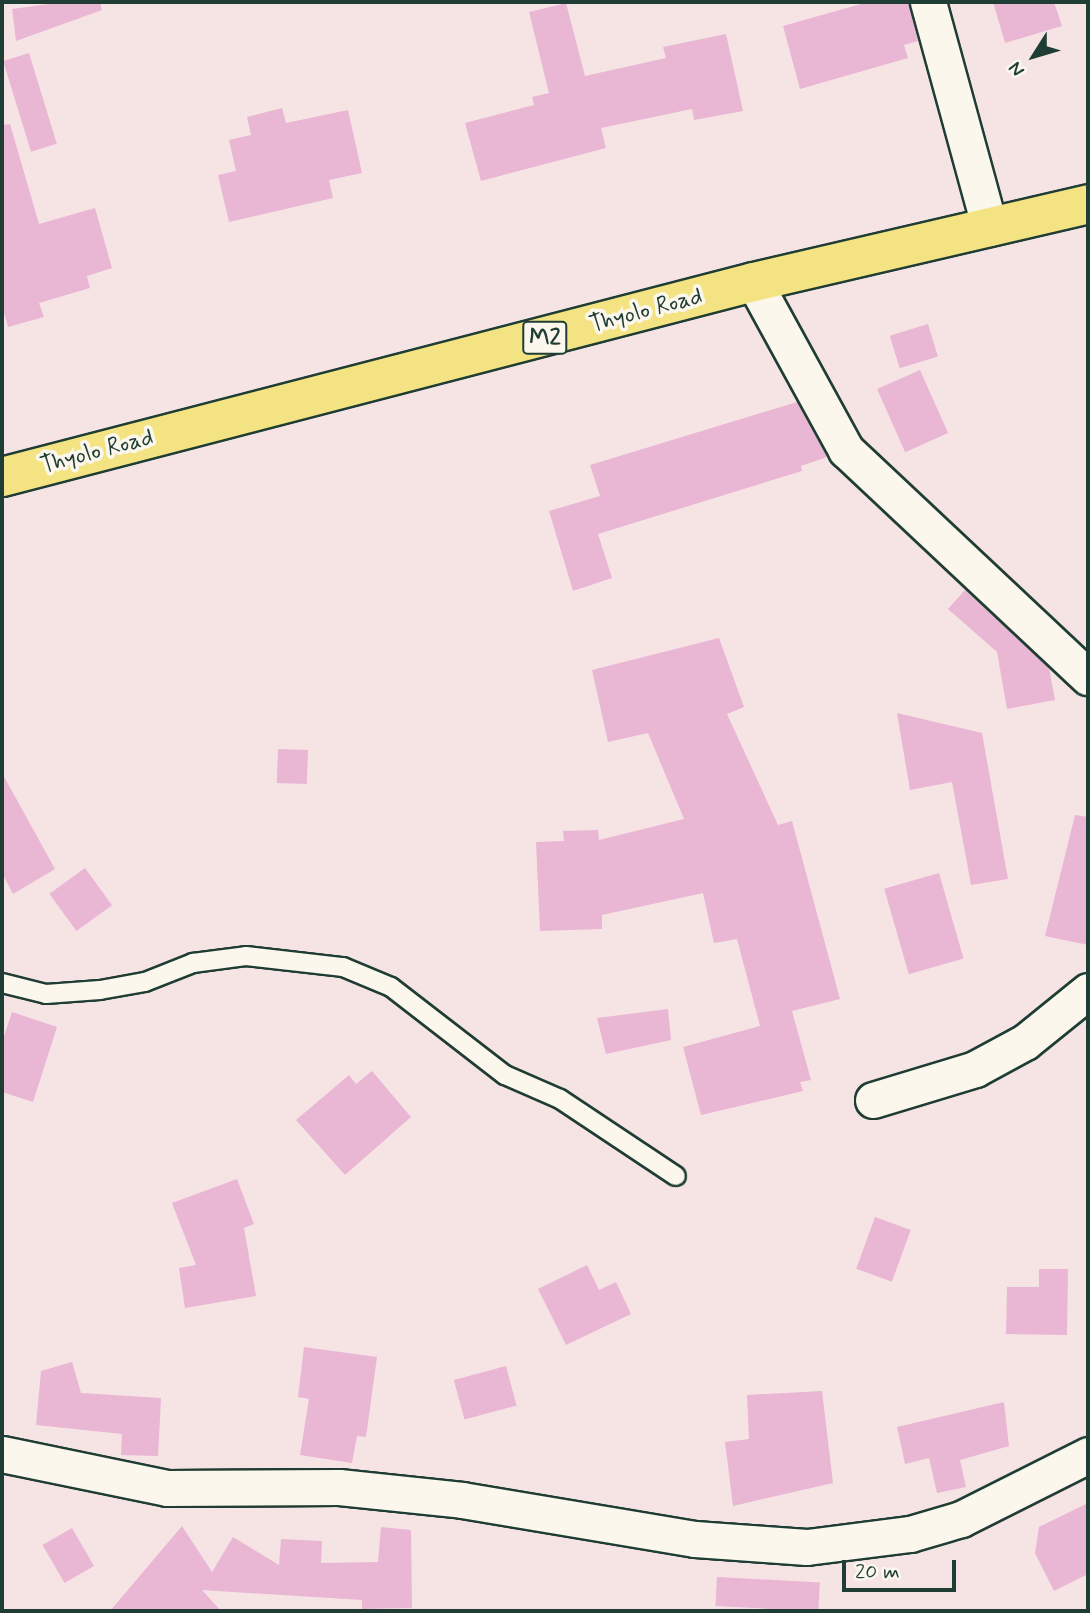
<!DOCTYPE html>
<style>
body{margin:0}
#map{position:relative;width:1090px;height:1613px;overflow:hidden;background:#f6e4e5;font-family:Mynerve,sans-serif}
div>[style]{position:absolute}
.building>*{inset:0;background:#e9b6d4;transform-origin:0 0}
.roads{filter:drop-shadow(2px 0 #1f3d34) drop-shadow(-2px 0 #1f3d34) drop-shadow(0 2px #1f3d34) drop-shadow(0 -2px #1f3d34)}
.lane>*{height:18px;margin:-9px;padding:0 9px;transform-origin:9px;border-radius:9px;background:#fbf7ec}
.street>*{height:35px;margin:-17.5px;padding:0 17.5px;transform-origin:17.5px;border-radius:17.5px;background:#fbf7ec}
.highway>*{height:38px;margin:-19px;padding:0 19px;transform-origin:19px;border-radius:19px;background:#f4e382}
span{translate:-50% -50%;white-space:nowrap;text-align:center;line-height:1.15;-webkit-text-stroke:7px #fbf7ec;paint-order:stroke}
.shield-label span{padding:2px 5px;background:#fbf7ec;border:2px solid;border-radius:5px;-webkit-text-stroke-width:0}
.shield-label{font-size:23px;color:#1f3d34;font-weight:700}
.street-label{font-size:24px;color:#1f3d34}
.frame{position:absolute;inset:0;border:4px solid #1f3d34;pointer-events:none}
.north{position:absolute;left:999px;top:21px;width:70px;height:70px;-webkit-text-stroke:5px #fbf7ec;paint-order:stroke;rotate:233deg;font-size:19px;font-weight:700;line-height:28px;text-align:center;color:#1f3d34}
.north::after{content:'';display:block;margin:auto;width:24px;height:32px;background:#1f3d34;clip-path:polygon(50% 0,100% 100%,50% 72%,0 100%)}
.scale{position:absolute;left:842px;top:1560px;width:114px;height:32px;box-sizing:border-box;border:4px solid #1f3d34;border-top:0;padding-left:9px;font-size:21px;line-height:24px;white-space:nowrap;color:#1f3d34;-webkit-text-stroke:5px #fbf7ec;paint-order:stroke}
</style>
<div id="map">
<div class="building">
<i style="clip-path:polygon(63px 2px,100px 2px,102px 10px,16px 41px,12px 9px)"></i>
<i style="clip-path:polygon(868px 2px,908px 2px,918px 41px,904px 45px,908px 58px,800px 89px,783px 26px)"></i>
<i style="clip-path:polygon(993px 2px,1054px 2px,1062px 26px,1005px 43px)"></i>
<i style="clip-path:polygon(566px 3px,585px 76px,666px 58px,663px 47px,726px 34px,743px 111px,694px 120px,692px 109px,601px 128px,606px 148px,481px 181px,465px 123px,534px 105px,532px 97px,549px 93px,529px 12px)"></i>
<i style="left:29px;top:53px;width:95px;height:27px;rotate:73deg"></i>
<i style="clip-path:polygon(282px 108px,286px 123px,348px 110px,362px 173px,329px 180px,333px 198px,229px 222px,218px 175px,236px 171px,229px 140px,251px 135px,247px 117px)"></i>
<i style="clip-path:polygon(10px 124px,39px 224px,95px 208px,112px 268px,87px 276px,90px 288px,39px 303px,44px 317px,8px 327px,2px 305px,2px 125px)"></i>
<i style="left:928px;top:324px;width:34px;height:40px;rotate:73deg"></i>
<i style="left:920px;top:370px;width:69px;height:47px;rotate:66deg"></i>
<i style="clip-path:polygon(797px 402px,827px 457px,801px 466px,802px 471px,598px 534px,612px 578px,573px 591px,549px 511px,600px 496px,590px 465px)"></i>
<i style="clip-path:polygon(965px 590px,1049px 668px,1055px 700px,1007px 709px,997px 652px,948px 609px)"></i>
<i style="clip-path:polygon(719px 638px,744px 707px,727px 714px,778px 825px,792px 821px,840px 999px,792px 1011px,811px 1080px,800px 1082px,803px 1091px,701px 1115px,683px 1047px,760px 1026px,737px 939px,714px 943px,703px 893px,602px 915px,602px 929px,540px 931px,536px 842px,564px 841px,563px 831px,598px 830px,599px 840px,684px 819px,648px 733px,608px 742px,592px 670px)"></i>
<i style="clip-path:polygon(897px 713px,982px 733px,1008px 879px,971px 885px,952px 782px,910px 790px)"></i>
<i style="left:278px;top:749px;width:30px;height:34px;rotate:2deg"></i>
<i style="clip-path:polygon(2px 773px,55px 869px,13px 894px,2px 873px)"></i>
<i style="clip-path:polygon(1075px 815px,1088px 817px,1088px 945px,1045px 936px)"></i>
<i style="left:85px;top:868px;width:46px;height:44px;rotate:54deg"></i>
<i style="left:939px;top:873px;width:89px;height:57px;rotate:74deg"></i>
<i style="clip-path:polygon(668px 1009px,671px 1040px,606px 1054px,597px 1018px)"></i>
<i style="clip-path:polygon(12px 1012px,57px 1027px,33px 1102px,2px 1092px,2px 1042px)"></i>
<i style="clip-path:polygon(372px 1071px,411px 1117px,345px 1175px,296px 1120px,349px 1075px,356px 1084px)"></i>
<i style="clip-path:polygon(237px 1179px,254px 1224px,244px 1228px,256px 1296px,185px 1308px,179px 1268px,196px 1265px,172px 1203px)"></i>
<i style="left:875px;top:1217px;width:38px;height:55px;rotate:20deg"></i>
<i style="clip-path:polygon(587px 1265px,599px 1290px,616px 1282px,631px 1314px,566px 1345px,538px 1289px)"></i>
<i style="clip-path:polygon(1039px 1269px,1068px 1269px,1067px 1335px,1006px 1334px,1007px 1287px,1039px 1287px)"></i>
<i style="clip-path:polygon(304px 1347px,377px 1357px,366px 1437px,357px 1436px,352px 1463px,300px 1455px,309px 1399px,298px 1397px)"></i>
<i style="clip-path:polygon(72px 1362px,81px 1393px,161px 1398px,158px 1456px,121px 1455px,122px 1434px,36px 1425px,41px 1371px)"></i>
<i style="left:506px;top:1366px;width:41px;height:54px;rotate:75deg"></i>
<i style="clip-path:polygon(822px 1391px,833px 1483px,733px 1506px,725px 1442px,749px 1439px,747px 1395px)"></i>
<i style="clip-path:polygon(1004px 1402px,1009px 1446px,960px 1460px,966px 1487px,937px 1493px,929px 1458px,905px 1464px,897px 1427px)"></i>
<i style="clip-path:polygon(1088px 1503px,1088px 1574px,1054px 1591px,1035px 1553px,1039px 1527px)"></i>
<i style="clip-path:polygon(182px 1526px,212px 1572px,233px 1537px,279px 1565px,281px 1539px,322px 1541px,321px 1563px,378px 1562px,381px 1527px,411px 1530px,412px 1608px,362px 1609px,362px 1600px,202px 1590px,221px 1611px,110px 1611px)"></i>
<i style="left:72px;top:1528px;width:44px;height:34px;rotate:60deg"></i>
<i style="left:717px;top:1577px;width:103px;height:29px;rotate:3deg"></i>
</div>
<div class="roads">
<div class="lane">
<i style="left:2px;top:983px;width:45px;rotate:14deg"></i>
<i style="left:46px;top:994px;width:54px;rotate:-4.2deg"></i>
<i style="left:100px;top:990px;width:46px;rotate:-10.1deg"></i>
<i style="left:145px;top:982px;width:52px;rotate:-21.6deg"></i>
<i style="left:193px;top:963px;width:53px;rotate:-7.5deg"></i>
<i style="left:246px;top:956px;width:98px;rotate:6.5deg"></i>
<i style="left:343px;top:967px;width:52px;rotate:22.6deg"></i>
<i style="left:391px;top:987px;width:144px;rotate:37.7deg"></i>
<i style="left:505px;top:1075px;width:60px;rotate:23.6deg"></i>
<i style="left:560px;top:1099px;width:139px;rotate:33.6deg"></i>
</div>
<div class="street">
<i style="left:928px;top:2px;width:234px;rotate:74.7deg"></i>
<i style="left:754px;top:282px;width:192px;rotate:61.3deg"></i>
<i style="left:846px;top:450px;width:332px;rotate:43.2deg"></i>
<i style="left:873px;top:1100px;width:107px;rotate:-16.9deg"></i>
<i style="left:975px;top:1069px;width:57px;rotate:-28.4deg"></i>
<i style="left:1025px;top:1042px;width:81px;rotate:-39deg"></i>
<i style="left:2px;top:1454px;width:168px;rotate:11.6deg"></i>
<i style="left:167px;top:1488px;width:172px;rotate:-0.3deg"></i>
<i style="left:339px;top:1487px;width:124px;rotate:6deg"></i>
<i style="left:462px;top:1500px;width:236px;rotate:9.5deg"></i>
<i style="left:695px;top:1539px;width:112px;rotate:4.1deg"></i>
<i style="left:807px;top:1547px;width:104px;rotate:-7.2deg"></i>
<i style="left:910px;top:1534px;width:53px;rotate:-16.4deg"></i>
<i style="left:961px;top:1519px;width:142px;rotate:-26.7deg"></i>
</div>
<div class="highway">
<i style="left:2px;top:477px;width:777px;rotate:-14.54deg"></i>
<i style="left:754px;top:282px;width:343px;rotate:-13.1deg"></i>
</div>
</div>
<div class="shield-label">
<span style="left:545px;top:338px">M2</span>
</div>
<div class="street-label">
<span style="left:646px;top:311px;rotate:-15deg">Thyolo Road</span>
<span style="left:97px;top:452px;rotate:-15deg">Thyolo Road</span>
</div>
<div class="frame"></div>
<div class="north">N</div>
<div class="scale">20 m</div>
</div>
